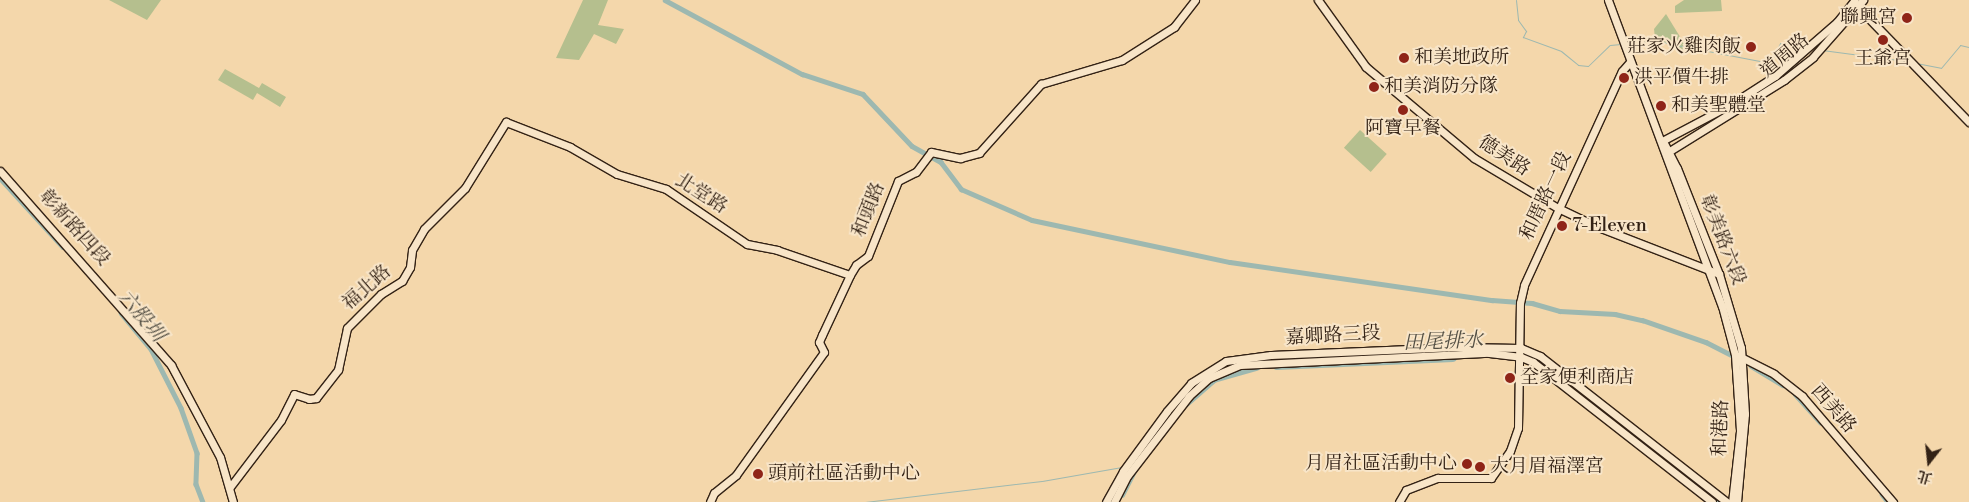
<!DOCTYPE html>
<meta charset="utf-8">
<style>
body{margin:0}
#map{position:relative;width:1969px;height:502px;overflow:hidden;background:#f4d7ab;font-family:"Libre Bodoni","Noto Serif TC",serif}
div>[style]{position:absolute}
.green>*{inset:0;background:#b5bf8e;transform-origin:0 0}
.stream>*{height:1px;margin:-0.5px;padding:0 0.5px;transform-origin:0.5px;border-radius:0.5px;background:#9db8b0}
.canal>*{height:4.5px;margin:-2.25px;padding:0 2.25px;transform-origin:2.25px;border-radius:2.25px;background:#9db8b0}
.river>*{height:8px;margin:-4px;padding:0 4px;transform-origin:4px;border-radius:4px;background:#9db8b0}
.roads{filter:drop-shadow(1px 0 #332215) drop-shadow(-1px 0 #332215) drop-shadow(0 1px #332215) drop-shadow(0 -1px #332215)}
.secondary>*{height:7px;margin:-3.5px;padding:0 3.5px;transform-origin:3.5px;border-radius:3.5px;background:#f8e5c8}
.dots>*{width:14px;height:14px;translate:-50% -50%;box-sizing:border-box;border:2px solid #f8e5c8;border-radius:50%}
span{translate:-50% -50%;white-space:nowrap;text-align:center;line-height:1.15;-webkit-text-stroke:4px #f8e5c8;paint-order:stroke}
.poi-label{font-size:19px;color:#332215}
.right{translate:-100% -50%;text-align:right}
.left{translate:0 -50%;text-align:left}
.street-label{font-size:19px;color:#332215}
.water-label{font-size:20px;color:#534f44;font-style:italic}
.north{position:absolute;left:1904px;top:437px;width:50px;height:50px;-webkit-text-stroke:4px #f8e5c8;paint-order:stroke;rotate:196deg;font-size:14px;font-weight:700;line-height:20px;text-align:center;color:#332215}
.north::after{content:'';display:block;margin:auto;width:18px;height:22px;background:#332215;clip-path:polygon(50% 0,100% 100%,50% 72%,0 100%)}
</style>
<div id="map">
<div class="green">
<i style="clip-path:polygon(109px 0,161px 0,147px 20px)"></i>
<i style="clip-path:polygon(583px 0,608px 0,598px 25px,624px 29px,616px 44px,594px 34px,579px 60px,556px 58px)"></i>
<i style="clip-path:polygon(1684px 0,1721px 0,1722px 11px,1675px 13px,1675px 6px)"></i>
<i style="clip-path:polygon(1666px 14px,1690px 53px,1655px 38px,1654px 29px)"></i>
<i style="clip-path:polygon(225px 69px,259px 88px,262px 83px,286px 97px,280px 107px,257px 93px,253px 100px,218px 80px)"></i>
<i style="left:1360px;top:130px;width:36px;height:24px;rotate:42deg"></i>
</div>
<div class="stream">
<i style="left:1516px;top:0;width:20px;rotate:84deg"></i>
<i style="left:1518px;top:20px;width:14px;rotate:54deg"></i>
<i style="left:1526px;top:31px;width:7px;rotate:117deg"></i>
<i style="left:1523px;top:37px;width:40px;rotate:20.2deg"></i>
<i style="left:1561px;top:51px;width:22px;rotate:39deg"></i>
<i style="left:1578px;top:65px;width:10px;rotate:6deg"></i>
<i style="left:1588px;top:66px;width:30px;rotate:-44deg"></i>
<i style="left:1610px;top:45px;width:11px;rotate:-5deg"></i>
<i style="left:1627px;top:44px;width:11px;rotate:5deg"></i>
<i style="left:1638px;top:45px;width:17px;rotate:-28deg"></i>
<i style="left:1653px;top:37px;width:14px;rotate:25deg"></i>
<i style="left:1666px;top:43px;width:106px;rotate:10.9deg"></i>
<i style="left:1770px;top:63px;width:22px;rotate:-63deg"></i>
<i style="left:1780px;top:43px;width:23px;rotate:10deg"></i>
<i style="left:1822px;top:50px;width:84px;rotate:7.5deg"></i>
<i style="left:1916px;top:63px;width:25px;rotate:11deg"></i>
<i style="left:1941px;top:68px;width:30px;rotate:-50deg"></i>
<i style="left:1960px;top:45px;width:9px;rotate:13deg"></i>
<i style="left:245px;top:502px;width:2px"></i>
<i style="left:865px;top:502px;width:178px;rotate:-6.8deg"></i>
<i style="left:1042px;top:481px;width:81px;rotate:-9.9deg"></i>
</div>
<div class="canal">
<i style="left:665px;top:0;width:156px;rotate:28.4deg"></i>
<i style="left:802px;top:74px;width:64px;rotate:18.2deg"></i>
<i style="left:863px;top:94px;width:71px;rotate:46.7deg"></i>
<i style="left:912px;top:146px;width:33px;rotate:29deg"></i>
<i style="left:941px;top:162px;width:34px;rotate:53deg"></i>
<i style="left:961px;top:189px;width:77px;rotate:23.6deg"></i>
<i style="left:1032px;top:220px;width:202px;rotate:12deg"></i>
<i style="left:1230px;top:262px;width:265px;rotate:8.3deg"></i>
<i style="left:1492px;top:300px;width:40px;rotate:4.3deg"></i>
<i style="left:1532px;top:303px;width:29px;rotate:16deg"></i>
<i style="left:1560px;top:311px;width:55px;rotate:3.1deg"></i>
<i style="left:1615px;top:314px;width:28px;rotate:13deg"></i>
<i style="left:1642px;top:320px;width:68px;rotate:19deg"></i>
<i style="left:1706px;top:342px;width:33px;rotate:27deg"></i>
<i style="left:0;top:178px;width:93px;rotate:47.6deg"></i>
<i style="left:121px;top:313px;width:47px;rotate:50.2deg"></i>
<i style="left:151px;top:349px;width:66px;rotate:63deg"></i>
<i style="left:181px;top:408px;width:48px;rotate:70.4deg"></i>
<i style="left:197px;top:453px;width:31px;rotate:92deg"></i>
<i style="left:196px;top:484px;width:19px;rotate:69deg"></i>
<i style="left:1751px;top:366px;width:37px;rotate:31deg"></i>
<i style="left:1795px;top:394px;width:38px;rotate:48deg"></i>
<i style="left:1882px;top:494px;width:10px;rotate:53deg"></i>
<i style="left:1122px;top:495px;width:25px;rotate:-63deg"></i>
</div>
<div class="river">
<i style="left:1514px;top:355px;width:14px"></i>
<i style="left:1528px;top:355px;width:23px;rotate:34deg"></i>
<i style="left:1547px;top:368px;width:219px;rotate:37.8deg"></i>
<i style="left:1277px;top:366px;width:176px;rotate:-2.6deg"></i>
<i style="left:1184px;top:405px;width:40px;rotate:-41deg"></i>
<i style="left:1214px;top:379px;width:44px;rotate:-15.9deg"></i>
</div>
<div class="roads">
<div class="secondary">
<i style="left:1318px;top:0;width:82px;rotate:54.4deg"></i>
<i style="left:1366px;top:67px;width:141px;rotate:40.1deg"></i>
<i style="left:1474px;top:158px;width:98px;rotate:30.8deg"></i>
<i style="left:1558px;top:208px;width:44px;rotate:25.4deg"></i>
<i style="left:1598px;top:227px;width:130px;rotate:21.2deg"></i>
<i style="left:1608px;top:0;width:327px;rotate:69.6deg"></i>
<i style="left:1722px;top:306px;width:51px;rotate:75.1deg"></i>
<i style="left:1735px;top:355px;width:76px;rotate:86.2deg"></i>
<i style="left:1740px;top:431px;width:71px;rotate:96.4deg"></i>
<i style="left:1855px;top:4px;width:164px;rotate:46deg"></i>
<i style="left:1662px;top:141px;width:77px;rotate:-27.9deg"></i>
<i style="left:1730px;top:105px;width:54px;rotate:-32.8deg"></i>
<i style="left:1775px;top:76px;width:82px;rotate:-41.1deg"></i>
<i style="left:1837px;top:22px;width:28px;rotate:-51deg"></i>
<i style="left:1664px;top:143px;width:28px;rotate:63deg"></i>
<i style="left:1677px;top:168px;width:114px;rotate:68.4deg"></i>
<i style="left:1719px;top:274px;width:77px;rotate:73.4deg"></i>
<i style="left:1741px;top:348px;width:66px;rotate:86.5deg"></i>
<i style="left:1745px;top:414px;width:88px;rotate:95.2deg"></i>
<i style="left:1668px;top:152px;width:137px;rotate:-31.8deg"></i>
<i style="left:1784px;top:80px;width:37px;rotate:-38deg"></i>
<i style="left:1813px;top:57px;width:76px;rotate:-48.7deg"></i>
<i style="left:0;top:171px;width:259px;rotate:48.6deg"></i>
<i style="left:171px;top:365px;width:104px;rotate:62deg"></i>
<i style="left:220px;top:457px;width:47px;rotate:73.9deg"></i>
<i style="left:1739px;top:356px;width:39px;rotate:27deg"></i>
<i style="left:1774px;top:374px;width:36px;rotate:38deg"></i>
<i style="left:1802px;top:396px;width:140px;rotate:49.4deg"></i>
<i style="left:230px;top:487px;width:84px;rotate:-52.7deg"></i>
<i style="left:281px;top:420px;width:29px;rotate:-63deg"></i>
<i style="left:294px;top:394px;width:16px;rotate:18deg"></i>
<i style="left:309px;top:399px;width:7px;rotate:-8deg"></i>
<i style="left:316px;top:398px;width:36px;rotate:-52deg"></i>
<i style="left:338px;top:370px;width:43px;rotate:-77.9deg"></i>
<i style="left:347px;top:328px;width:48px;rotate:-45deg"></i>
<i style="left:381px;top:294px;width:25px;rotate:-32deg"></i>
<i style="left:402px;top:281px;width:16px;rotate:-60deg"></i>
<i style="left:410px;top:267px;width:17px;rotate:-83deg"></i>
<i style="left:412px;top:250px;width:24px;rotate:-60deg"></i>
<i style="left:424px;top:229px;width:58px;rotate:-45deg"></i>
<i style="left:465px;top:188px;width:78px;rotate:-58.2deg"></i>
<i style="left:506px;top:122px;width:69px;rotate:21.3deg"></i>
<i style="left:570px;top:147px;width:54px;rotate:29.9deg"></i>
<i style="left:617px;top:174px;width:51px;rotate:17deg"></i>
<i style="left:666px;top:189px;width:98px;rotate:34.2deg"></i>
<i style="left:747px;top:244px;width:31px;rotate:11deg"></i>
<i style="left:777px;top:250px;width:77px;rotate:18.9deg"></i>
<i style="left:710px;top:502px;width:10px;rotate:-66deg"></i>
<i style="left:714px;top:493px;width:28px;rotate:-39deg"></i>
<i style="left:736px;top:475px;width:151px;rotate:-54.4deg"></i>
<i style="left:824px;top:352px;width:11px;rotate:-117deg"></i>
<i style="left:819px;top:342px;width:8px;rotate:-67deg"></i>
<i style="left:822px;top:335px;width:66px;rotate:-65deg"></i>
<i style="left:850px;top:275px;width:12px;rotate:-59deg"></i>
<i style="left:856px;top:265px;width:15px;rotate:-37deg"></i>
<i style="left:868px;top:256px;width:81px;rotate:-68.2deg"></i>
<i style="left:898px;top:181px;width:20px;rotate:-27deg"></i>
<i style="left:916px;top:172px;width:25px;rotate:-53deg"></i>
<i style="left:931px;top:152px;width:30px;rotate:12deg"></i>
<i style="left:960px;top:158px;width:20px;rotate:-15deg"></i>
<i style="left:979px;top:153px;width:93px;rotate:-48.1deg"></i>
<i style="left:1041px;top:84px;width:84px;rotate:-16.5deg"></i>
<i style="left:1122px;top:60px;width:62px;rotate:-32.4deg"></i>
<i style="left:1174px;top:27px;width:34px;rotate:-52deg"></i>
<i style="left:1106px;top:502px;width:35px;rotate:-61deg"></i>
<i style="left:1123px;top:471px;width:74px;rotate:-53.7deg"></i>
<i style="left:1167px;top:411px;width:37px;rotate:-49deg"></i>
<i style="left:1191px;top:383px;width:41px;rotate:-32.2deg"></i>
<i style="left:1226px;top:361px;width:45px;rotate:-7.6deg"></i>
<i style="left:1271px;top:355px;width:185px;rotate:-2.5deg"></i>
<i style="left:1456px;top:347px;width:65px;rotate:0.9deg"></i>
<i style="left:1521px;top:348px;width:21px;rotate:23deg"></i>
<i style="left:1540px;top:356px;width:237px;rotate:38deg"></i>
<i style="left:1114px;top:502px;width:30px;rotate:-63deg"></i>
<i style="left:1128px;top:475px;width:100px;rotate:-52.3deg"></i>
<i style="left:1189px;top:396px;width:27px;rotate:-42deg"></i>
<i style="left:1209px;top:378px;width:34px;rotate:-23deg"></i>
<i style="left:1240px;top:365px;width:249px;rotate:-2.8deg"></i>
<i style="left:1489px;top:353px;width:32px;rotate:7deg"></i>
<i style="left:1521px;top:357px;width:13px;rotate:23deg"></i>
<i style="left:1533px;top:362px;width:227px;rotate:38deg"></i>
<i style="left:1399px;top:502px;width:14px;rotate:-60deg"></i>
<i style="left:1406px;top:490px;width:34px;rotate:-21deg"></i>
<i style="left:1438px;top:478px;width:53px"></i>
<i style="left:1491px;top:478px;width:33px;rotate:-55deg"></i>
<i style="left:1510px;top:451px;width:24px;rotate:-71deg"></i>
<i style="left:1518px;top:428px;width:125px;rotate:-89.1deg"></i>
<i style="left:1520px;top:303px;width:18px;rotate:-77deg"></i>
<i style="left:1524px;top:285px;width:235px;rotate:-65.4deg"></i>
<i style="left:1622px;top:71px;width:11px;rotate:-49deg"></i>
</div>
</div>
<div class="dots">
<i style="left:1907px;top:18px;background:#8f2418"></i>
<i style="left:1883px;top:40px;background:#8f2418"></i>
<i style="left:1751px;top:47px;background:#8f2418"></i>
<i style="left:1404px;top:58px;background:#8f2418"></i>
<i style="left:1624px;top:78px;background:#8f2418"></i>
<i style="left:1374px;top:87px;background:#8f2418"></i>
<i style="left:1661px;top:106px;background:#8f2418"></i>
<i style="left:1403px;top:110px;background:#8f2418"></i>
<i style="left:1562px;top:226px;background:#8f2418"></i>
<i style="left:1510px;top:378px;background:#8f2418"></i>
<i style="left:1467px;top:464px;background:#8f2418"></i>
<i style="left:1480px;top:467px;background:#8f2418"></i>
<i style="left:758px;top:474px;background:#8f2418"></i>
</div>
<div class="poi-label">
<span class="right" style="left:1897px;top:18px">聯興宮</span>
<span class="right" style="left:1741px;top:47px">莊家火雞肉飯</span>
<span class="left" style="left:1414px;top:58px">和美地政所</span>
<span style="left:1883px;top:59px">王爺宮</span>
<span class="left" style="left:1634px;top:78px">洪平價牛排</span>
<span class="left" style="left:1384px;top:87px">和美消防分隊</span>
<span class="left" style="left:1671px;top:106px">和美聖體堂</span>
<span style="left:1403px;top:129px">阿寶早餐</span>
<span class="left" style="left:1572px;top:226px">7-Eleven</span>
<span class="left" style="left:1520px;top:378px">全家便利商店</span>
<span class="right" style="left:1457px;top:464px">月眉社區活動中心</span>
<span class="left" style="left:1490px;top:467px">大月眉福澤宮</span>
<span class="left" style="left:768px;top:474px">頭前社區活動中心</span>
</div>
<div class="street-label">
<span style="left:1785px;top:56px;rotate:-40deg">道周路</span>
<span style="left:1504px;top:156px;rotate:33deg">德美路</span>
<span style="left:701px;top:194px;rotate:33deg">北堂路</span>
<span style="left:1546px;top:196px;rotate:-65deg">和厝路一段</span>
<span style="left:869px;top:210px;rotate:-68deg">和頭路</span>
<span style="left:74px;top:228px;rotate:48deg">彰新路四段</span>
<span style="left:1722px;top:240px;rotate:69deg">彰美路六段</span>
<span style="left:367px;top:288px;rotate:-41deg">福北路</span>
<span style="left:1333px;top:336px;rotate:-3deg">嘉卿路三段</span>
<span style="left:1833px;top:409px;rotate:49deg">西美路</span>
<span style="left:1721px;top:428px;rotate:-88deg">和港路</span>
</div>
<div class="water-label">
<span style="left:141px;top:316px;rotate:50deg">六股圳</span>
<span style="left:1443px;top:342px;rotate:-2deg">田尾排水</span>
</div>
<div class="north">北</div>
</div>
